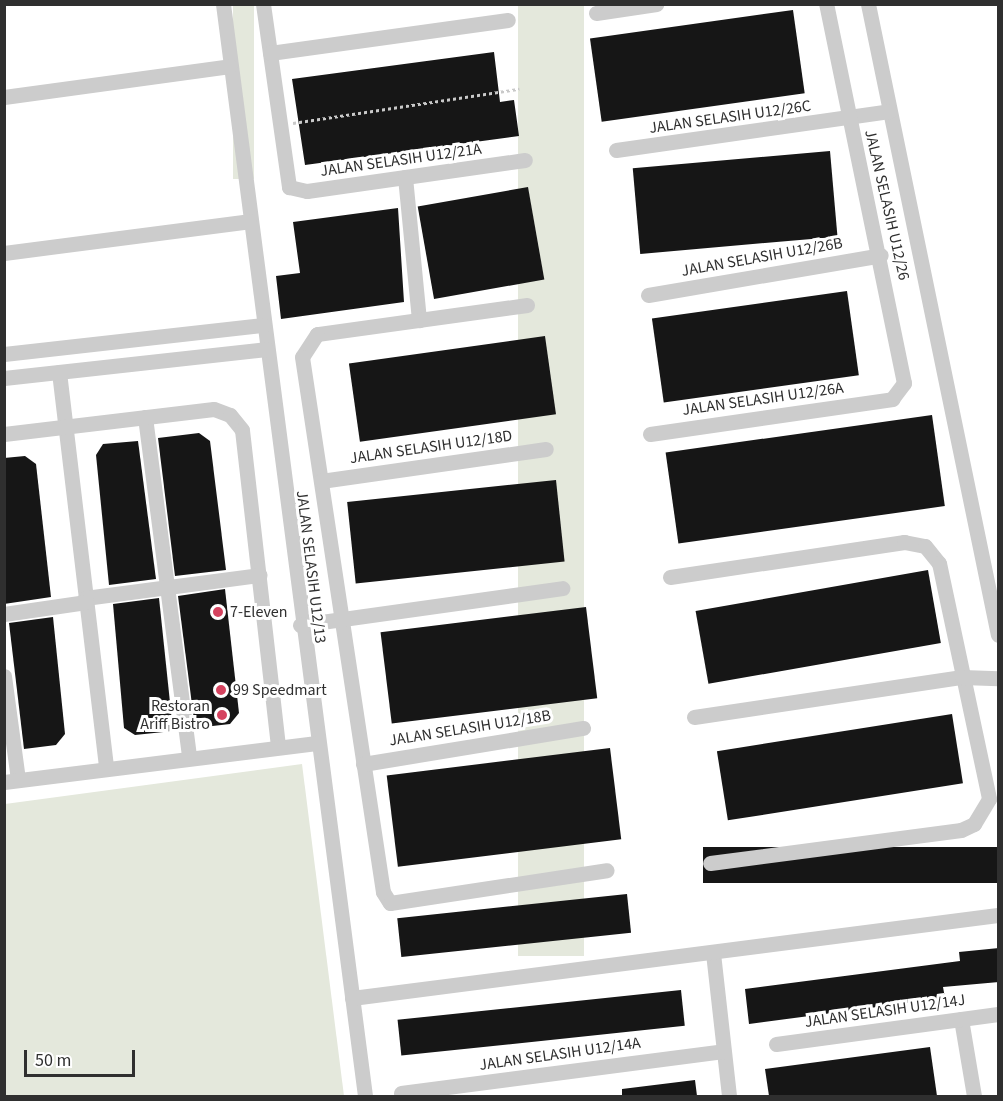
<!DOCTYPE html>
<style>
body{margin:0}
#map{position:relative;width:1003px;height:1101px;overflow:hidden;background:#fff;font-family:"Source Sans 3",sans-serif}
div>[style]{position:absolute}
.green>*{inset:0;background:#e4e8dc;transform-origin:0 0}
.building>*{inset:0;background:#161616;transform-origin:0 0}
.path>*{height:3px;margin-top:-1.5px;transform-origin:0;background:repeating-linear-gradient(90deg,#c9c9c9 0 3px,transparent 0 6px)}
.minor>*{height:15px;margin:-7.5px;padding:0 7.5px;transform-origin:7.5px;border-radius:7.5px;background:#ccc}
.dots>*{width:16px;height:16px;translate:-50% -50%;box-sizing:border-box;border:3px solid #fff;border-radius:50%}
span{translate:-50% -50%;white-space:nowrap;text-align:center;line-height:1.15;-webkit-text-stroke:6px #fff;paint-order:stroke}
.street-label{font-size:16px;color:#2f2f2f}
.poi-label{font-size:16px;color:#2f2f2f}
.left{translate:0 -50%;text-align:left}
.right{translate:-100% -50%;text-align:right}
.frame{position:absolute;inset:0;border:6px solid #2f2f2f;pointer-events:none}
.scale{position:absolute;left:24px;top:1050px;width:111px;height:27px;box-sizing:border-box;border:3px solid #2f2f2f;border-top:0;padding-left:8px;font-size:18px;line-height:21px;white-space:nowrap;color:#2f2f2f;-webkit-text-stroke:4px #fff;paint-order:stroke}
</style>
<div id="map">
<div class="green">
<i style="left:233px;top:5px;width:21px;height:174px"></i>
<i style="left:518px;top:5px;width:66px;height:951px"></i>
<i style="clip-path:polygon(302px 764px,344px 1096px,5px 1096px,5px 804px)"></i>
</div>
<div class="building">
<i style="left:793px;top:10px;width:84px;height:205px;rotate:82deg"></i>
<i style="clip-path:polygon(494px 52px,500px 102px,514px 100px,519px 136px,305px 165px,292px 79px)"></i>
<i style="left:830px;top:151px;width:86px;height:198px;rotate:85deg"></i>
<i style="left:528px;top:187px;width:94px;height:112px;rotate:80deg"></i>
<i style="clip-path:polygon(398px 208px,404px 302px,281px 319px,276px 276px,300px 273px,293px 222px)"></i>
<i style="left:847px;top:291px;width:85px;height:197px;rotate:82deg"></i>
<i style="left:545px;top:336px;width:79px;height:198px;rotate:82deg"></i>
<i style="left:932px;top:415px;width:92px;height:269px;rotate:82deg"></i>
<i style="clip-path:polygon(199px 433px,210px 441px,226px 570px,175px 576px,158px 438px)"></i>
<i style="clip-path:polygon(138px 441px,156px 579px,109px 585px,96px 455px,103px 444px)"></i>
<i style="clip-path:polygon(25px 456px,36px 464px,51px 597px,4px 604px,4px 458px)"></i>
<i style="left:556px;top:480px;width:82px;height:210px;rotate:84deg"></i>
<i style="left:928px;top:570px;width:74px;height:236px;rotate:80deg"></i>
<i style="clip-path:polygon(225px 589px,239px 713px,230px 724px,195px 728px,178px 596px)"></i>
<i style="clip-path:polygon(159px 598px,173px 731px,135px 735px,124px 728px,113px 604px)"></i>
<i style="left:586px;top:607px;width:92px;height:207px;rotate:83deg"></i>
<i style="clip-path:polygon(53px 617px,65px 734px,56px 745px,24px 749px,9px 623px)"></i>
<i style="left:952px;top:714px;width:70px;height:238px;rotate:81deg"></i>
<i style="left:610px;top:748px;width:92px;height:225px;rotate:83deg"></i>
<i style="left:999px;top:847px;width:36px;height:296px;rotate:90deg"></i>
<i style="left:627px;top:894px;width:39px;height:231px;rotate:84deg"></i>
<i style="clip-path:polygon(999px 948px,999px 982px,943px 987px,945px 998px,749px 1024px,745px 989px,960px 961px,959px 952px)"></i>
<i style="left:681px;top:990px;width:36px;height:285px;rotate:84deg"></i>
<i style="clip-path:polygon(930px 1047px,937px 1096px,769px 1096px,765px 1069px)"></i>
<i style="clip-path:polygon(695px 1080px,697px 1096px,622px 1096px,622px 1089px)"></i>
</div>
<div class="path">
<i style="left:293px;top:123px;width:229px;rotate:-8.6deg"></i>
</div>
<div class="minor">
<i style="left:223px;top:4px;width:1101px;rotate:82.59deg"></i>
<i style="left:263px;top:4px;width:185px;rotate:81.9deg"></i>
<i style="left:289px;top:187px;width:18px;rotate:13deg"></i>
<i style="left:307px;top:191px;width:220px;rotate:-8.1deg"></i>
<i style="left:868px;top:4px;width:644px;rotate:78.36deg"></i>
<i style="left:596px;top:13px;width:61px;rotate:-8.5deg"></i>
<i style="left:270px;top:53px;width:240px;rotate:-7.9deg"></i>
<i style="left:4px;top:97px;width:228px;rotate:-7.8deg"></i>
<i style="left:616px;top:150px;width:276px;rotate:-8.1deg"></i>
<i style="left:405px;top:177px;width:144px;rotate:84.4deg"></i>
<i style="left:4px;top:253px;width:247px;rotate:-7.4deg"></i>
<i style="left:648px;top:295px;width:236px;rotate:-9.7deg"></i>
<i style="left:527px;top:305px;width:212px;rotate:172.1deg"></i>
<i style="left:317px;top:334px;width:27px;rotate:123deg"></i>
<i style="left:302px;top:357px;width:541px;rotate:81.39deg"></i>
<i style="left:383px;top:892px;width:13px;rotate:58deg"></i>
<i style="left:390px;top:903px;width:219px;rotate:-8.6deg"></i>
<i style="left:4px;top:354px;width:261px;rotate:-6.4deg"></i>
<i style="left:59px;top:372px;width:399px;rotate:83.2deg"></i>
<i style="left:4px;top:378px;width:264px;rotate:-6.3deg"></i>
<i style="left:145px;top:417px;width:343px;rotate:82.6deg"></i>
<i style="left:4px;top:434px;width:211px;rotate:-6.8deg"></i>
<i style="left:214px;top:409px;width:17px;rotate:21deg"></i>
<i style="left:230px;top:415px;width:19px;rotate:51deg"></i>
<i style="left:242px;top:430px;width:317px;rotate:83.5deg"></i>
<i style="left:650px;top:434px;width:245px;rotate:-8.2deg"></i>
<i style="left:892px;top:399px;width:20px;rotate:-53deg"></i>
<i style="left:904px;top:383px;width:387px;rotate:-101.6deg"></i>
<i style="left:321px;top:481px;width:227px;rotate:-8.1deg"></i>
<i style="left:670px;top:577px;width:237px;rotate:-8.5deg"></i>
<i style="left:904px;top:542px;width:21px;rotate:11deg"></i>
<i style="left:925px;top:546px;width:22px;rotate:51deg"></i>
<i style="left:939px;top:563px;width:241px;rotate:78deg"></i>
<i style="left:989px;top:799px;width:29px;rotate:121deg"></i>
<i style="left:974px;top:824px;width:14px;rotate:155deg"></i>
<i style="left:961px;top:830px;width:253px;rotate:172.5deg"></i>
<i style="left:85px;top:598px;width:176px;rotate:-7.5deg"></i>
<i style="left:4px;top:614px;width:83px;rotate:-8.3deg"></i>
<i style="left:300px;top:625px;width:265px;rotate:-8deg"></i>
<i style="left:4px;top:676px;width:105px;rotate:82.3deg"></i>
<i style="left:694px;top:717px;width:271px;rotate:-8.5deg"></i>
<i style="left:962px;top:677px;width:36px;rotate:2deg"></i>
<i style="left:363px;top:764px;width:223px;rotate:-9.3deg"></i>
<i style="left:4px;top:782px;width:315px;rotate:-7.1deg"></i>
<i style="left:713px;top:953px;width:144px;rotate:83.6deg"></i>
<i style="left:352px;top:998px;width:651px;rotate:-7.32deg"></i>
<i style="left:961px;top:1019px;width:78px;rotate:80.4deg"></i>
<i style="left:776px;top:1044px;width:224px;rotate:-7.7deg"></i>
<i style="left:401px;top:1093px;width:325px;rotate:-7.4deg"></i>
</div>
<div class="dots">
<i style="left:218px;top:612px;background:#d5435f"></i>
<i style="left:221px;top:690px;background:#d5435f"></i>
<i style="left:222px;top:715px;background:#d5435f"></i>
</div>
<div class="street-label">
<span style="left:730px;top:117px;rotate:-8deg">JALAN SELASIH U12/26C</span>
<span style="left:401px;top:160px;rotate:-8deg">JALAN SELASIH U12/21A</span>
<span style="left:887px;top:205px;rotate:77deg">JALAN SELASIH U12/26</span>
<span style="left:762px;top:257px;rotate:-10deg">JALAN SELASIH U12/26B</span>
<span style="left:763px;top:399px;rotate:-8deg">JALAN SELASIH U12/26A</span>
<span style="left:431px;top:447px;rotate:-8deg">JALAN SELASIH U12/18D</span>
<span style="left:311px;top:567px;rotate:83deg">JALAN SELASIH U12/13</span>
<span style="left:470px;top:728px;rotate:-9deg">JALAN SELASIH U12/18B</span>
<span style="left:885px;top:1011px;rotate:-8deg">JALAN SELASIH U12/14J</span>
<span style="left:560px;top:1054px;rotate:-8deg">JALAN SELASIH U12/14A</span>
</div>
<div class="poi-label">
<span class="left" style="left:230px;top:612px">7-Eleven</span>
<span class="left" style="left:233px;top:690px">99 Speedmart</span>
<span class="right" style="left:210px;top:715px">Restoran<br>Ariff Bistro</span>
</div>
<div class="frame"></div>
<div class="scale">50 m</div>
</div>
